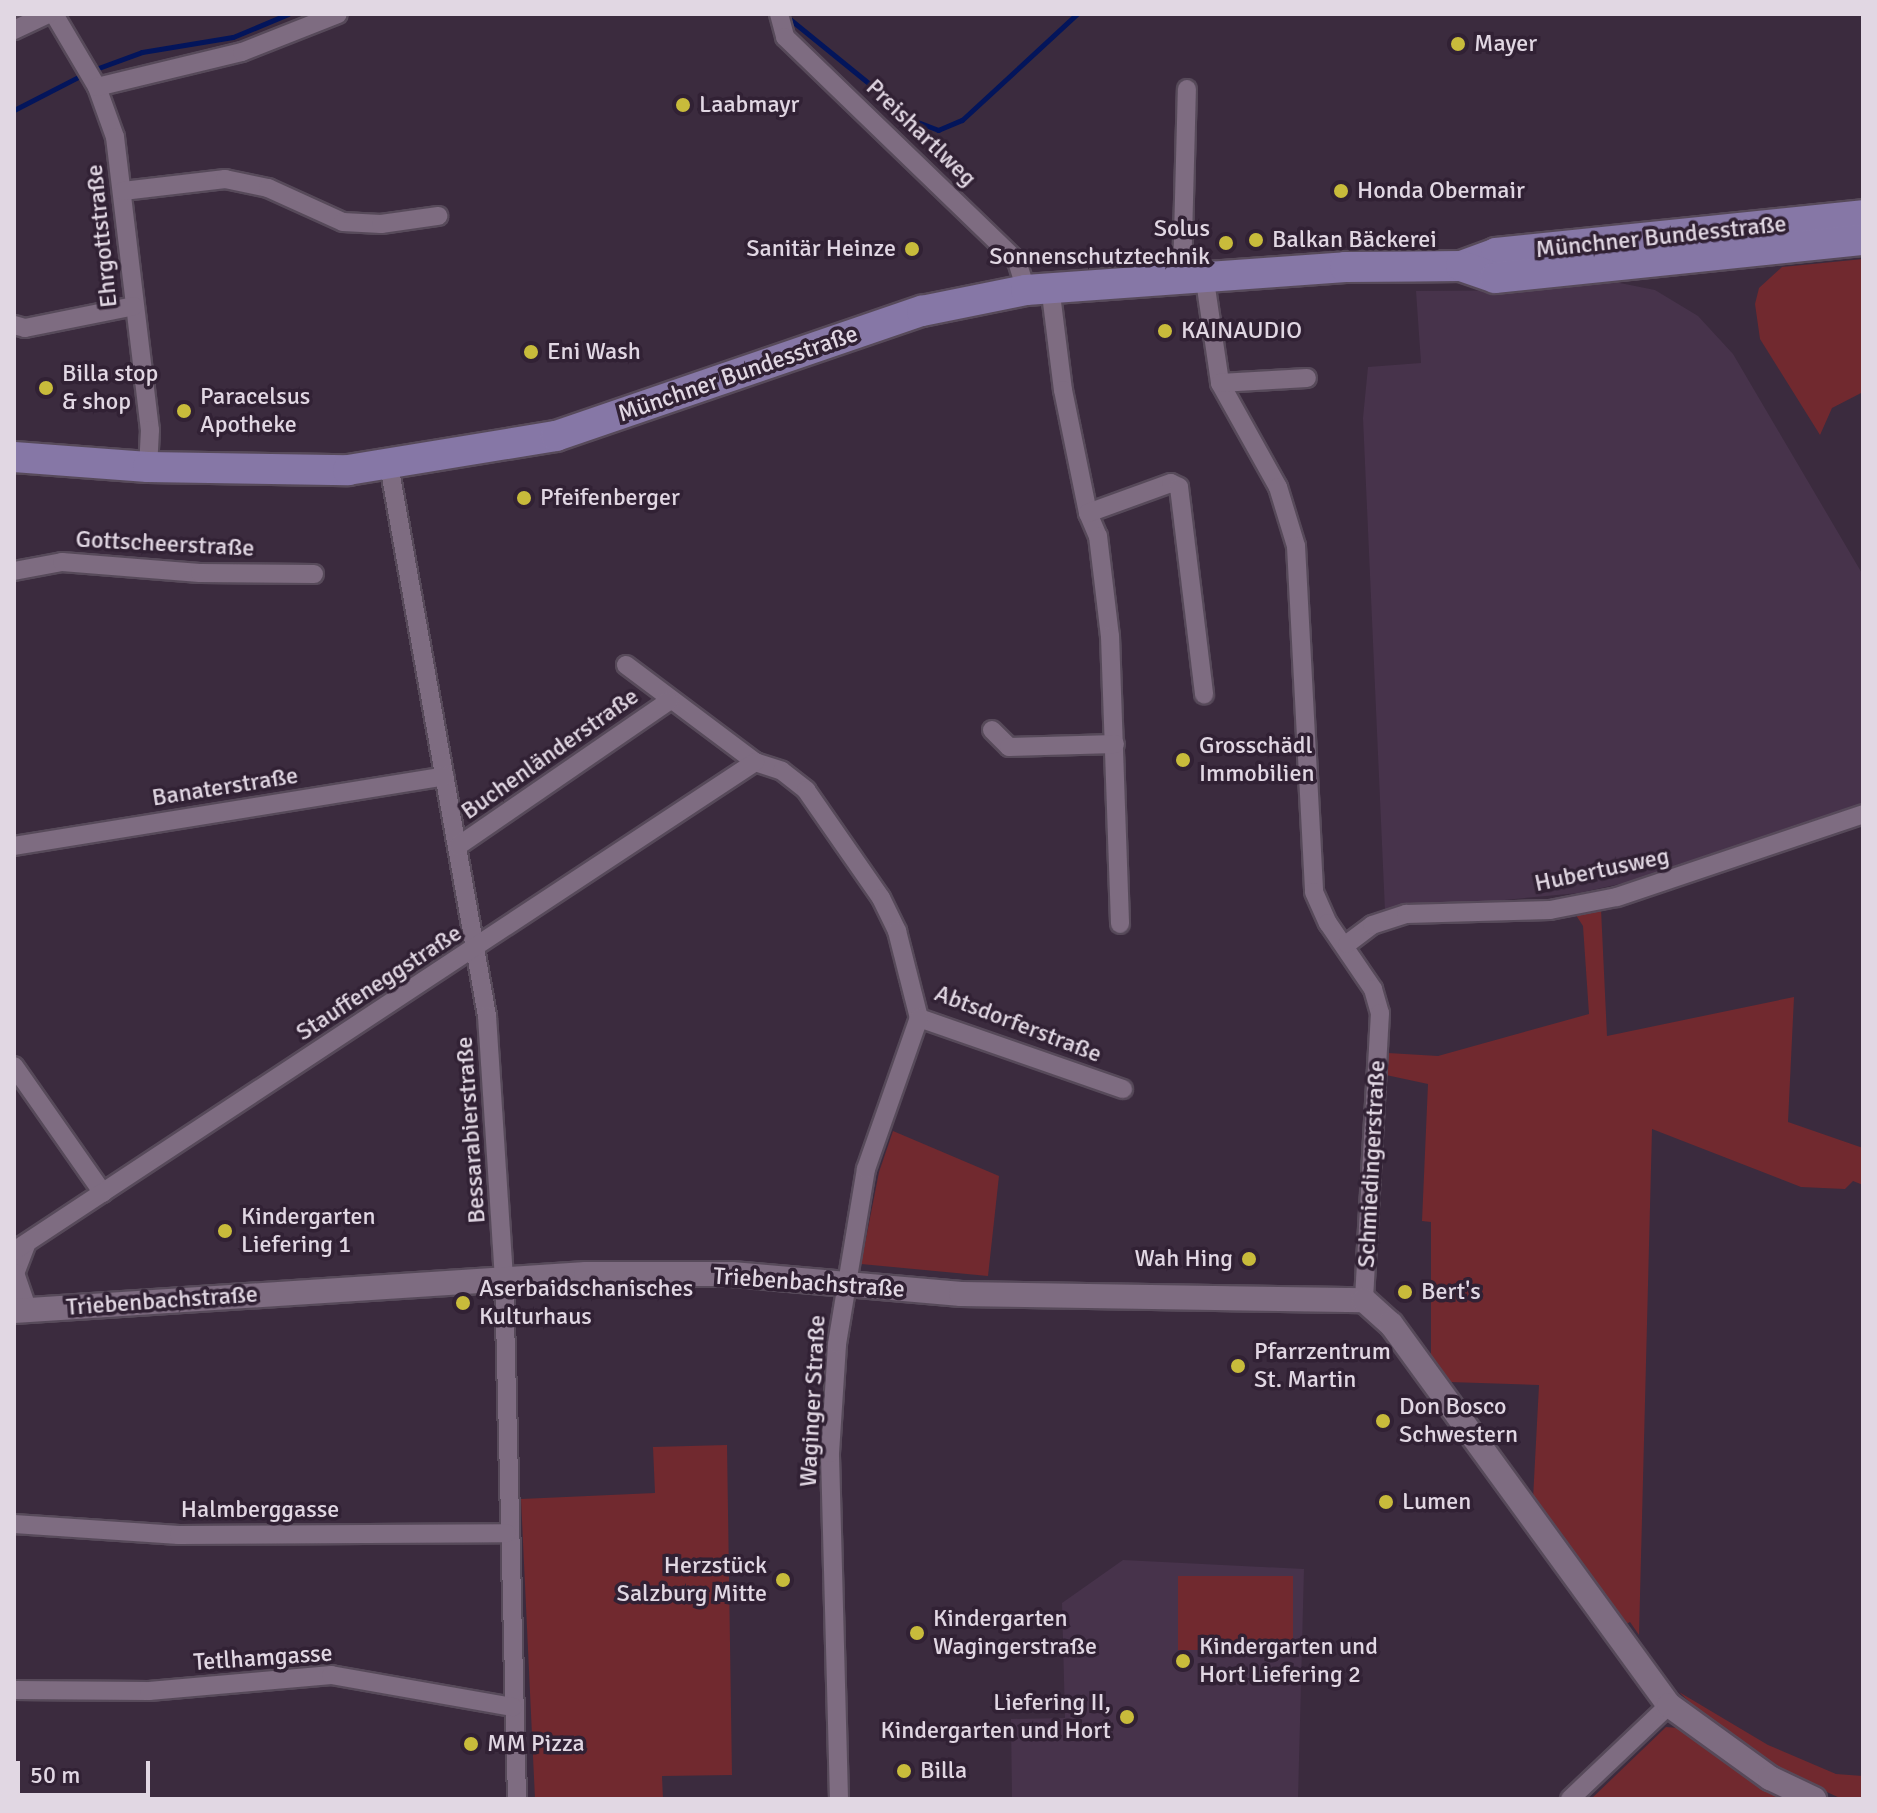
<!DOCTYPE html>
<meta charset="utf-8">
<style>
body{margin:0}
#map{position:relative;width:1877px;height:1813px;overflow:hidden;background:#3b2b3e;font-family:Signika,sans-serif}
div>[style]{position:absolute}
.built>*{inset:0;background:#47334b}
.green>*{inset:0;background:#71292f;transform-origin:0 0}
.stream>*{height:5px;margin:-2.5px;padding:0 2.5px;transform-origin:2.5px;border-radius:2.5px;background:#03155b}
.roads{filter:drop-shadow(2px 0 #574a5a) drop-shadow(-2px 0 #574a5a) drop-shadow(0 2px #574a5a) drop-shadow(0 -2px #574a5a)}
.minor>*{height:18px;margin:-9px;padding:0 9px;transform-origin:9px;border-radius:9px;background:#7e6c81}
.tertiary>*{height:24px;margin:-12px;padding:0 12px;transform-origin:12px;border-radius:12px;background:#7e6c81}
.primary>*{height:30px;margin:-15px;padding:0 15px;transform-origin:15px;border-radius:15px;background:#8677a6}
.dots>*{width:22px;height:22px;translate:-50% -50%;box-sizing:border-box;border:4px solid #312134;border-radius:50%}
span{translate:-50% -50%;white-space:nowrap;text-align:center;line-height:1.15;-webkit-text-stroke:7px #312134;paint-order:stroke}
.poi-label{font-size:24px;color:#e1d7e3}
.left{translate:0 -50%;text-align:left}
.right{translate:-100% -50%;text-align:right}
.street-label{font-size:24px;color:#e1d7e3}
.frame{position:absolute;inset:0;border:16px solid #e1d7e3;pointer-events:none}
.scale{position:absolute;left:16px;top:1761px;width:134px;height:36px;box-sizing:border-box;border:4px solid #e1d7e3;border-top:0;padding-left:10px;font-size:24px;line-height:28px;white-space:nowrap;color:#e1d7e3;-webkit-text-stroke:6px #312134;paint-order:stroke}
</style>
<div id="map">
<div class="built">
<i style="clip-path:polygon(1615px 282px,1655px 290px,1698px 316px,1733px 354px,1863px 575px,1863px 805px,1677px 871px,1579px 893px,1385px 911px,1363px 418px,1368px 367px,1421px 363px,1416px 291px,1546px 290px)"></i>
<i style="clip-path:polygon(1123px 1560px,1304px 1569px,1298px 1799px,1012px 1799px,1011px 1719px,1065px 1718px,1062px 1603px)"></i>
</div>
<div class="green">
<i style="clip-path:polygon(1863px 259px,1863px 392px,1832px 408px,1820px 435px,1760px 339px,1755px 304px,1759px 288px,1782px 267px)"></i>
<i style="clip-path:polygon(1601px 909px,1607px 1036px,1794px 997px,1788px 1122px,1863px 1148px,1863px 1185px,1853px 1181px,1845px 1189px,1801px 1187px,1652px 1129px,1639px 1635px,1630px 1622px,1624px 1625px,1533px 1499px,1539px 1385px,1449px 1382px,1431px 1358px,1431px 1222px,1422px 1221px,1428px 1084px,1386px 1075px,1388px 1053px,1438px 1056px,1589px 1014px,1583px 926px,1574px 912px)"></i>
<i style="clip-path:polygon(893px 1131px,999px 1176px,988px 1276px,861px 1264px,879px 1172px)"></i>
<i style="clip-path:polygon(727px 1445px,732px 1775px,662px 1776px,663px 1799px,535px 1799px,521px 1499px,655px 1493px,653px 1447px)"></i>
<i style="left:1178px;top:1576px;width:115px;height:74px"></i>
<i style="clip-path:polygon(1679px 1692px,1768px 1745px,1836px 1774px,1863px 1776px,1863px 1799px,1842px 1799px,1790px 1775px,1703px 1715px)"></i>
<i style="clip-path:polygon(1666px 1727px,1678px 1728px,1782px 1799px,1591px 1799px)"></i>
</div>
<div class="stream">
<i style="left:786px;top:16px;width:166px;rotate:39.1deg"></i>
<i style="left:915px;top:121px;width:25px;rotate:21deg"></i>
<i style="left:938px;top:130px;width:26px;rotate:-23deg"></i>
<i style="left:962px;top:120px;width:156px;rotate:-42.7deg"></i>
<i style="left:93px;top:70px;width:52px;rotate:-20.2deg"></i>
<i style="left:142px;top:52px;width:92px;rotate:-9.4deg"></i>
<i style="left:233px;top:37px;width:60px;rotate:-22.7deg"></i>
<i style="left:14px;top:110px;width:79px;rotate:-27.2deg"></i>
</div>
<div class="roads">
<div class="minor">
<i style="left:54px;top:14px;width:85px;rotate:59.5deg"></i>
<i style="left:97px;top:87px;width:53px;rotate:70.2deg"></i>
<i style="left:115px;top:137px;width:295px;rotate:83.2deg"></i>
<i style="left:150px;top:430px;width:37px;rotate:93deg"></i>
<i style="left:779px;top:14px;width:24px;rotate:75deg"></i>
<i style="left:785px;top:37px;width:322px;rotate:44deg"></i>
<i style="left:1017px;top:261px;width:30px;rotate:73deg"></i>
<i style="left:14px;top:30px;width:38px;rotate:-25deg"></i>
<i style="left:97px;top:87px;width:149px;rotate:-13.6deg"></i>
<i style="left:242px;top:52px;width:103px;rotate:-21.6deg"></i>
<i style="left:123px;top:191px;width:103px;rotate:-6.7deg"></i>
<i style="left:225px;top:179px;width:44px;rotate:11.8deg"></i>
<i style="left:268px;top:188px;width:82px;rotate:24.4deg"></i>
<i style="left:343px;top:222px;width:38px;rotate:3deg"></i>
<i style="left:381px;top:224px;width:58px;rotate:-8deg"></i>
<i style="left:1204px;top:274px;width:110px;rotate:81.6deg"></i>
<i style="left:1220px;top:383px;width:119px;rotate:60.9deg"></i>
<i style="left:1278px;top:487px;width:62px;rotate:73deg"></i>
<i style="left:1296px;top:546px;width:346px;rotate:87deg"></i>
<i style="left:1314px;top:892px;width:34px;rotate:66deg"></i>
<i style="left:1328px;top:923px;width:80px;rotate:55.7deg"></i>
<i style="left:1373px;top:989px;width:25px;rotate:74deg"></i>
<i style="left:1380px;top:1013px;width:287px;rotate:93.2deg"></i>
<i style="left:1182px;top:276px;width:187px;rotate:-88.5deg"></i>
<i style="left:1050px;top:286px;width:105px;rotate:82.9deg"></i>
<i style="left:1063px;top:390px;width:126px;rotate:78.5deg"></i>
<i style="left:1088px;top:513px;width:25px;rotate:67deg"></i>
<i style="left:1098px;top:536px;width:101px;rotate:83.2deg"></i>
<i style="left:1110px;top:636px;width:288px;rotate:88deg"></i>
<i style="left:14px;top:325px;width:11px;rotate:15deg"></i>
<i style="left:25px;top:328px;width:111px;rotate:-11.4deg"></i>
<i style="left:1220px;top:383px;width:87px;rotate:-3.3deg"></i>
<i style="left:389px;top:465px;width:560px;rotate:79.91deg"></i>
<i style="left:487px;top:1016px;width:263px;rotate:86.3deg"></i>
<i style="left:504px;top:1278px;width:521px;rotate:88.57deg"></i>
<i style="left:1088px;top:513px;width:88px;rotate:-19.9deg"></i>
<i style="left:1171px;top:483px;width:9px;rotate:27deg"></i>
<i style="left:1179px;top:487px;width:209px;rotate:83.1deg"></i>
<i style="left:14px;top:571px;width:49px;rotate:-10.6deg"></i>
<i style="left:62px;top:562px;width:138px;rotate:4.6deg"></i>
<i style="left:200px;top:573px;width:114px;rotate:0.5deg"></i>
<i style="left:626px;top:665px;width:161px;rotate:36.9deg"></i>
<i style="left:755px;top:762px;width:28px;rotate:18deg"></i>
<i style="left:782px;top:771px;width:31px;rotate:38deg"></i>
<i style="left:806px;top:790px;width:131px;rotate:55.2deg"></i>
<i style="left:881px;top:898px;width:37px;rotate:64deg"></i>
<i style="left:897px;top:931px;width:90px;rotate:75.8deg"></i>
<i style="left:919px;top:1018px;width:216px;rotate:19.2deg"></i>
<i style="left:992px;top:730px;width:24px;rotate:45deg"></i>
<i style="left:1009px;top:747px;width:106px;rotate:-1.6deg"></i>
<i style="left:14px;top:846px;width:436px;rotate:-9.2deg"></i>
<i style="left:458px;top:846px;width:256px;rotate:-34.5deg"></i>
<i style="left:1347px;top:944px;width:31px;rotate:-37deg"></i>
<i style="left:1372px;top:925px;width:36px;rotate:-18deg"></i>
<i style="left:1406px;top:914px;width:144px;rotate:-1.6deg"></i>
<i style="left:1550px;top:910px;width:68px;rotate:-11deg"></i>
<i style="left:1617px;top:897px;width:260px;rotate:-18.6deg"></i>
<i style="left:14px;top:1066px;width:155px;rotate:55deg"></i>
<i style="left:26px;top:1245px;width:30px;rotate:111deg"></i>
<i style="left:15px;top:1273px;width:39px;rotate:71deg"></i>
<i style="left:14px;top:1251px;width:888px;rotate:-33.42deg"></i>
<i style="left:14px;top:1524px;width:165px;rotate:3.8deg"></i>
<i style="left:179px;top:1535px;width:328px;rotate:-0.3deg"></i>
<i style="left:14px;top:1690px;width:135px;rotate:0.4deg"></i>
<i style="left:149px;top:1691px;width:183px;rotate:-5deg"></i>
<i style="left:331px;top:1675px;width:185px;rotate:10deg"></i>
<i style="left:839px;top:1799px;width:346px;rotate:-91.5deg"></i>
<i style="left:830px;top:1453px;width:109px;rotate:-86.3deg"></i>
<i style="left:837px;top:1344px;width:177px;rotate:-80.6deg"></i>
<i style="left:866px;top:1169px;width:160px;rotate:-70.7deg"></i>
<i style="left:1570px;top:1799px;width:137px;rotate:-43.5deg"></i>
</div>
<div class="tertiary">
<i style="left:14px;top:1311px;width:573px;rotate:-3.7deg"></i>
<i style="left:586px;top:1274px;width:146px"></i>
<i style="left:732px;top:1274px;width:230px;rotate:5deg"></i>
<i style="left:961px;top:1294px;width:403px;rotate:0.9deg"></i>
<i style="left:1364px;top:1300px;width:36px;rotate:42deg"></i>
<i style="left:1391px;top:1324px;width:472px;rotate:53.9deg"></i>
<i style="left:1669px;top:1705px;width:125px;rotate:35.9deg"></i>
<i style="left:1770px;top:1778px;width:49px;rotate:25.5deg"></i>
</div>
<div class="primary">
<i style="left:1461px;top:266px;width:37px;rotate:-20deg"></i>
<i style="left:1496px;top:253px;width:369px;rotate:-5.9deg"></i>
<i style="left:14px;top:457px;width:134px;rotate:4.3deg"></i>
<i style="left:148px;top:467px;width:200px;rotate:0.9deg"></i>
<i style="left:348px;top:470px;width:211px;rotate:-9.3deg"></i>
<i style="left:556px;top:436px;width:387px;rotate:-18.9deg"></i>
<i style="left:922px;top:311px;width:106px;rotate:-11.4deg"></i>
<i style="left:1026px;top:290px;width:320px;rotate:-4.1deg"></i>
<i style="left:1345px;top:267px;width:116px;rotate:-0.5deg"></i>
<i style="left:1461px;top:266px;width:36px;rotate:19deg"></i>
<i style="left:1495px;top:278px;width:370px;rotate:-5.9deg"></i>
</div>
</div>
<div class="dots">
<i style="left:1458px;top:44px;background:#c8bb3b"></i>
<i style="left:683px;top:105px;background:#c8bb3b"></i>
<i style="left:1341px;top:191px;background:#c8bb3b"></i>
<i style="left:1256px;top:240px;background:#c8bb3b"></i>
<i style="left:1226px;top:243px;background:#c8bb3b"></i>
<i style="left:912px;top:249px;background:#c8bb3b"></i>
<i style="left:1165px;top:331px;background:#c8bb3b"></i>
<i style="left:531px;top:352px;background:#c8bb3b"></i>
<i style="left:46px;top:388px;background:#c8bb3b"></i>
<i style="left:184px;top:411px;background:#c8bb3b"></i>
<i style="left:524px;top:498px;background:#c8bb3b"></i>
<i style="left:1183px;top:760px;background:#c8bb3b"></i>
<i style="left:225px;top:1231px;background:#c8bb3b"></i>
<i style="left:1249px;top:1259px;background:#c8bb3b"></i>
<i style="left:1405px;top:1292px;background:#c8bb3b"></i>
<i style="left:463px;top:1303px;background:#c8bb3b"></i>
<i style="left:1238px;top:1366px;background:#c8bb3b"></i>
<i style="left:1383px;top:1421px;background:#c8bb3b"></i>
<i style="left:1386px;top:1502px;background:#c8bb3b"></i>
<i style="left:783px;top:1580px;background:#c8bb3b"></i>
<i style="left:917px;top:1633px;background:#c8bb3b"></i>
<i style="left:1183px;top:1661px;background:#c8bb3b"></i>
<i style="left:1127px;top:1717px;background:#c8bb3b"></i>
<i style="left:471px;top:1744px;background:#c8bb3b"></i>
<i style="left:904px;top:1771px;background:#c8bb3b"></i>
</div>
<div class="poi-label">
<span class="left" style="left:1474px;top:44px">Mayer</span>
<span class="left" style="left:699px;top:105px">Laabmayr</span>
<span class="left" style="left:1357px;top:191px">Honda Obermair</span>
<span class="right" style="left:1210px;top:243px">Solus<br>Sonnenschutztechnik</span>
<span class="left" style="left:1272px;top:240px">Balkan Bäckerei</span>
<span class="right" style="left:896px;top:249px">Sanitär Heinze</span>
<span class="left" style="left:1181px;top:331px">KAINAUDIO</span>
<span class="left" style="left:547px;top:352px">Eni Wash</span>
<span class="left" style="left:62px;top:388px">Billa stop<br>&amp; shop</span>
<span class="left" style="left:200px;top:411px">Paracelsus<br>Apotheke</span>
<span class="left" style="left:540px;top:498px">Pfeifenberger</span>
<span class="left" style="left:1199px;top:760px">Grosschädl<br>Immobilien</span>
<span class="left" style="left:241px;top:1231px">Kindergarten<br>Liefering 1</span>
<span class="right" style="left:1233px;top:1259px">Wah Hing</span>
<span class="left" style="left:479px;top:1303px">Aserbaidschanisches<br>Kulturhaus</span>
<span class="left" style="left:1421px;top:1292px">Bert's</span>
<span class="left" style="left:1254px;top:1366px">Pfarrzentrum<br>St. Martin</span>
<span class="left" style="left:1399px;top:1421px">Don Bosco<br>Schwestern</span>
<span class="left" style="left:1402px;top:1502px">Lumen</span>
<span class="right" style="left:767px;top:1580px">Herzstück<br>Salzburg Mitte</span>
<span class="left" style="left:933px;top:1633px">Kindergarten<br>Wagingerstraße</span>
<span class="left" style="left:1199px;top:1661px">Kindergarten und<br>Hort Liefering 2</span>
<span class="right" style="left:1111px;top:1717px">Liefering II,<br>Kindergarten und Hort</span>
<span class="left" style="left:487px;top:1744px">MM Pizza</span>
<span class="left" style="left:920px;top:1771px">Billa</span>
</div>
<div class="street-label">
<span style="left:921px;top:133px;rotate:44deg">Preishartlweg</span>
<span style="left:102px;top:236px;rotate:-96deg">Ehrgottstraße</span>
<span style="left:1661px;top:237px;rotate:-6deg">Münchner Bundesstraße</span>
<span style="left:738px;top:374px;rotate:-19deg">Münchner Bundesstraße</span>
<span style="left:165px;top:544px;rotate:3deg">Gottscheerstraße</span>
<span style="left:550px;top:754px;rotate:-35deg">Buchenländerstraße</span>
<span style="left:225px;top:787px;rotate:-9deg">Banaterstraße</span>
<span style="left:1602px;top:870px;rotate:-12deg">Hubertusweg</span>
<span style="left:379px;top:983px;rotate:-33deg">Stauffeneggstraße</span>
<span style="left:1018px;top:1024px;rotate:21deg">Abtsdorferstraße</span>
<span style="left:471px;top:1130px;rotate:-94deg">Bessarabierstraße</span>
<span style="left:1372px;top:1164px;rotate:-87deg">Schmiedingerstraße</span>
<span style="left:809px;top:1283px;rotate:4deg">Triebenbachstraße</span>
<span style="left:162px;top:1301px;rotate:-4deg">Triebenbachstraße</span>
<span style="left:813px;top:1401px;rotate:-87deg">Waginger Straße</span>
<span style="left:260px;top:1510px">Halmberggasse</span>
<span style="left:263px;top:1658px;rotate:-4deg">Tetlhamgasse</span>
</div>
<div class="frame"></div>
<div class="scale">50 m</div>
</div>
